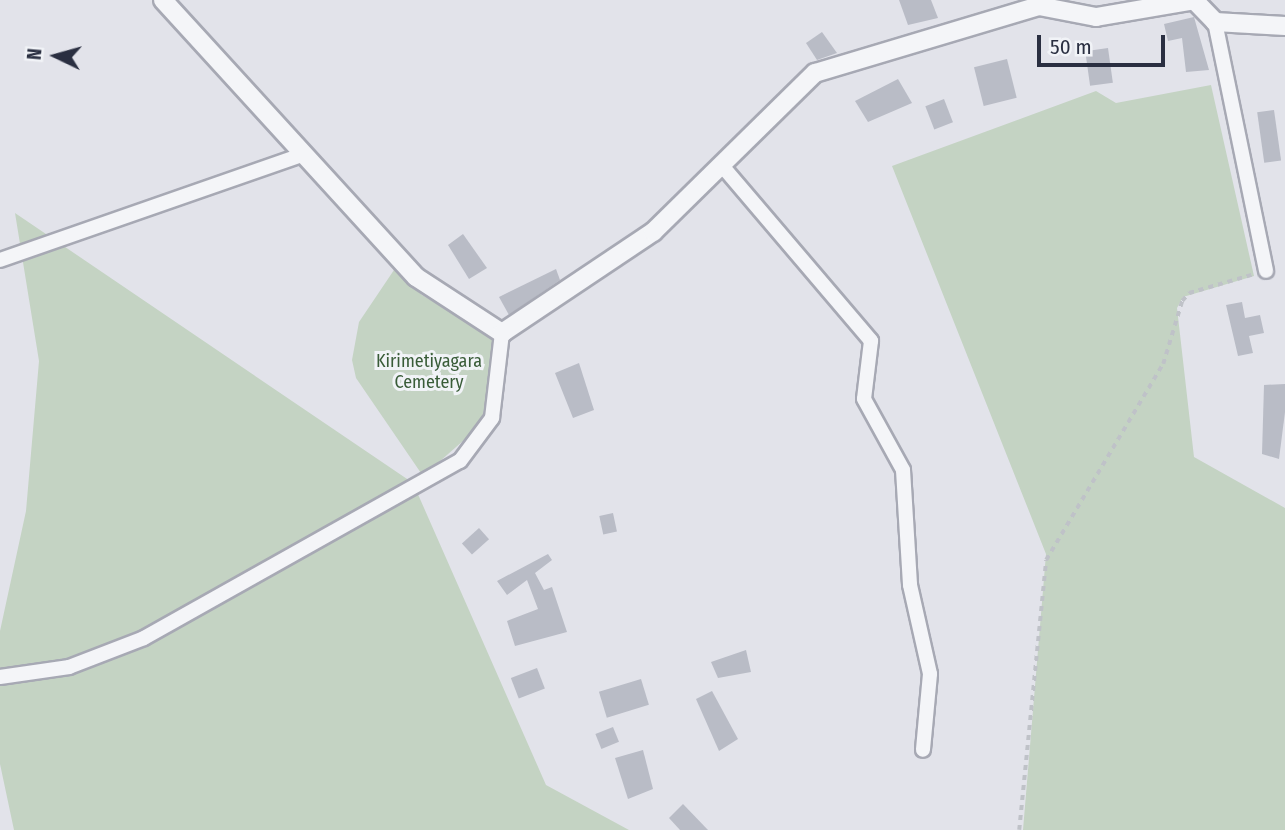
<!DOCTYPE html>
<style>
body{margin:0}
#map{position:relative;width:1285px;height:830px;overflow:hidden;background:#e2e3ea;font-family:"Fira Sans Condensed",sans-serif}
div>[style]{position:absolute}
.green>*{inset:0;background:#c4d3c3}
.building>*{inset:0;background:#b9bcc6;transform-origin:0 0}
.path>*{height:3.5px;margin-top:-1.75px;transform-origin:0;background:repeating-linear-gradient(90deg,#bfc2c8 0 5px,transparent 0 10px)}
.roads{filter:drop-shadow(2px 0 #a7a9b4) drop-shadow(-2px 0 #a7a9b4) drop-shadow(0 2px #a7a9b4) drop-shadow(0 -2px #a7a9b4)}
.minor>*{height:14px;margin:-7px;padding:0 7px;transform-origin:7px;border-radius:7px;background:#f4f5f8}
.tertiary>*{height:18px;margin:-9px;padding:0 9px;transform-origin:9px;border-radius:9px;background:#f4f5f8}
span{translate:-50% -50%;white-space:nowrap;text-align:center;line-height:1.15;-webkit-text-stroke:6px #f1f3f7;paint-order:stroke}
.park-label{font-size:18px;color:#395c38}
.north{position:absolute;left:21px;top:21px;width:70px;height:70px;-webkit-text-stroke:5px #f1f3f7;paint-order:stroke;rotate:275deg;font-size:19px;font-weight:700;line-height:28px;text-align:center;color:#2a2f41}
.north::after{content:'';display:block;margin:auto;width:24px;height:32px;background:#2a2f41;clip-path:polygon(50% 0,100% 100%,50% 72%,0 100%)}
.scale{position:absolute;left:1037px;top:35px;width:128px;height:32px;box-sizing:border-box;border:4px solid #2a2f41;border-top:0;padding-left:9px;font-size:21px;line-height:24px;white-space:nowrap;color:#2a2f41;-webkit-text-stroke:5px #f1f3f7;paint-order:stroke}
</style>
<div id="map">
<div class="green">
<i style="clip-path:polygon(1211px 85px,1254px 276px,1183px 297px,1177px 308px,1194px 457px,1285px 508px,1285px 830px,1023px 830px,1046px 554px,892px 166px,1096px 91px,1116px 103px)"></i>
<i style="clip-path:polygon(15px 213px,413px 483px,546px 785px,629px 830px,14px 830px,0 764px,0 631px,26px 511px,39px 361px)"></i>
<i style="clip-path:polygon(394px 270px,422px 295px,491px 335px,499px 347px,480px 426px,423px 476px,356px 378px,352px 360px,359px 322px)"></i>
</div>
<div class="building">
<i style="clip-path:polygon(899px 0,931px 0,938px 18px,908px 25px)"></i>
<i style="clip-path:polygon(1194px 17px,1209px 70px,1186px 72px,1182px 38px,1168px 41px,1164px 24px)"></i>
<i style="clip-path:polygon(822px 32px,837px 53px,817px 60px,806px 43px)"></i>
<i style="left:1108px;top:48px;width:35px;height:23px;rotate:82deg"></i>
<i style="left:1007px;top:59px;width:40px;height:34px;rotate:76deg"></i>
<i style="clip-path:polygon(898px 79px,912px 103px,868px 122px,855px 101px)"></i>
<i style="left:944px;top:99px;width:25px;height:20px;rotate:69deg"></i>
<i style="left:1274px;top:110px;width:51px;height:17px;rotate:82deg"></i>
<i style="clip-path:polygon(463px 234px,487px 268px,469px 279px,448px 245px)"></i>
<i style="clip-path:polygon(556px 269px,560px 280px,509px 315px,499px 297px)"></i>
<i style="clip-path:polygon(1242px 302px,1245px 318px,1260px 315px,1264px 333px,1249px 336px,1253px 353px,1238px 356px,1226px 305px)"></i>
<i style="clip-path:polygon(579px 363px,594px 410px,573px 418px,555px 373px)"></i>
<i style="clip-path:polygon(1285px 384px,1285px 412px,1279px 459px,1262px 454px,1264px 385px)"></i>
<i style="left:613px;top:513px;width:19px;height:14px;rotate:78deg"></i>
<i style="left:479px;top:528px;width:15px;height:23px;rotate:48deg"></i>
<i style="clip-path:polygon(548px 554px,552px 560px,535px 573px,544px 590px,552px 587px,567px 632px,515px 646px,507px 621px,538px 609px,527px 580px,507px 595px,497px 581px)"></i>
<i style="clip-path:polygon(746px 650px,751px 672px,718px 678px,711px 662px)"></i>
<i style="left:537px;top:668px;width:22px;height:28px;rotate:69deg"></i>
<i style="left:641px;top:679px;width:27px;height:44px;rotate:73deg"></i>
<i style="clip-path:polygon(712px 691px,738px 739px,719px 751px,696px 699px)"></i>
<i style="left:613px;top:727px;width:16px;height:19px;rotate:68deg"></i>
<i style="clip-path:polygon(643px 750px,653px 789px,628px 799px,615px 758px)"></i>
<i style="clip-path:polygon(683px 804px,708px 830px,680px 830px,669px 818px)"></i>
</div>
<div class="path">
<i style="left:1019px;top:830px;width:271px;rotate:-84.3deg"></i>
<i style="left:1046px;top:560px;width:228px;rotate:-59.2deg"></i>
<i style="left:1163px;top:364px;width:66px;rotate:-73.2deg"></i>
<i style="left:1182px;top:301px;width:11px;rotate:-49deg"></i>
<i style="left:1189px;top:293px;width:65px;rotate:-16.2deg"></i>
</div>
<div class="roads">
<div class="minor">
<i style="left:1215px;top:22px;width:254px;rotate:78.4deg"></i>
<i style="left:724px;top:168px;width:227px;rotate:49.6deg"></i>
<i style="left:871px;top:341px;width:58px;rotate:96.9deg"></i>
<i style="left:864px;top:399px;width:81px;rotate:61.2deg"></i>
<i style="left:903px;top:470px;width:115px;rotate:86.5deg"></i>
<i style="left:910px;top:585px;width:91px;rotate:77.3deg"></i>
<i style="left:930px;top:674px;width:76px;rotate:95.3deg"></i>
<i style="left:0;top:260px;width:319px;rotate:-19.2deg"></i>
<i style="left:0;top:677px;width:70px;rotate:-8.2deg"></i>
<i style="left:69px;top:667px;width:80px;rotate:-21.1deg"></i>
<i style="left:144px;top:638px;width:362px;rotate:-29.3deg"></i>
<i style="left:460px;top:461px;width:54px;rotate:-53.3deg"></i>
<i style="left:492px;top:418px;width:86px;rotate:-83.3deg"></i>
</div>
<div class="tertiary">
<i style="left:163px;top:0;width:375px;rotate:47.6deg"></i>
<i style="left:416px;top:277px;width:103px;rotate:33.1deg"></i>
<i style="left:502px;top:333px;width:182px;rotate:-33.8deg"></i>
<i style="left:653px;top:232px;width:227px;rotate:-44.5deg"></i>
<i style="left:815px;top:73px;width:234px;rotate:-16.7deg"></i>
<i style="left:1039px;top:6px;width:58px;rotate:10.9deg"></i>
<i style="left:1096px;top:17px;width:100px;rotate:-9.7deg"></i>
<i style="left:1194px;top:0;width:30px;rotate:46deg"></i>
<i style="left:1215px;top:22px;width:70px;rotate:3.3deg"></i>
</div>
</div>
<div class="park-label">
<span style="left:429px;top:372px">Kirimetiyagara<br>Cemetery</span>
</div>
<div class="north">N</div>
<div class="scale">50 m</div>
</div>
